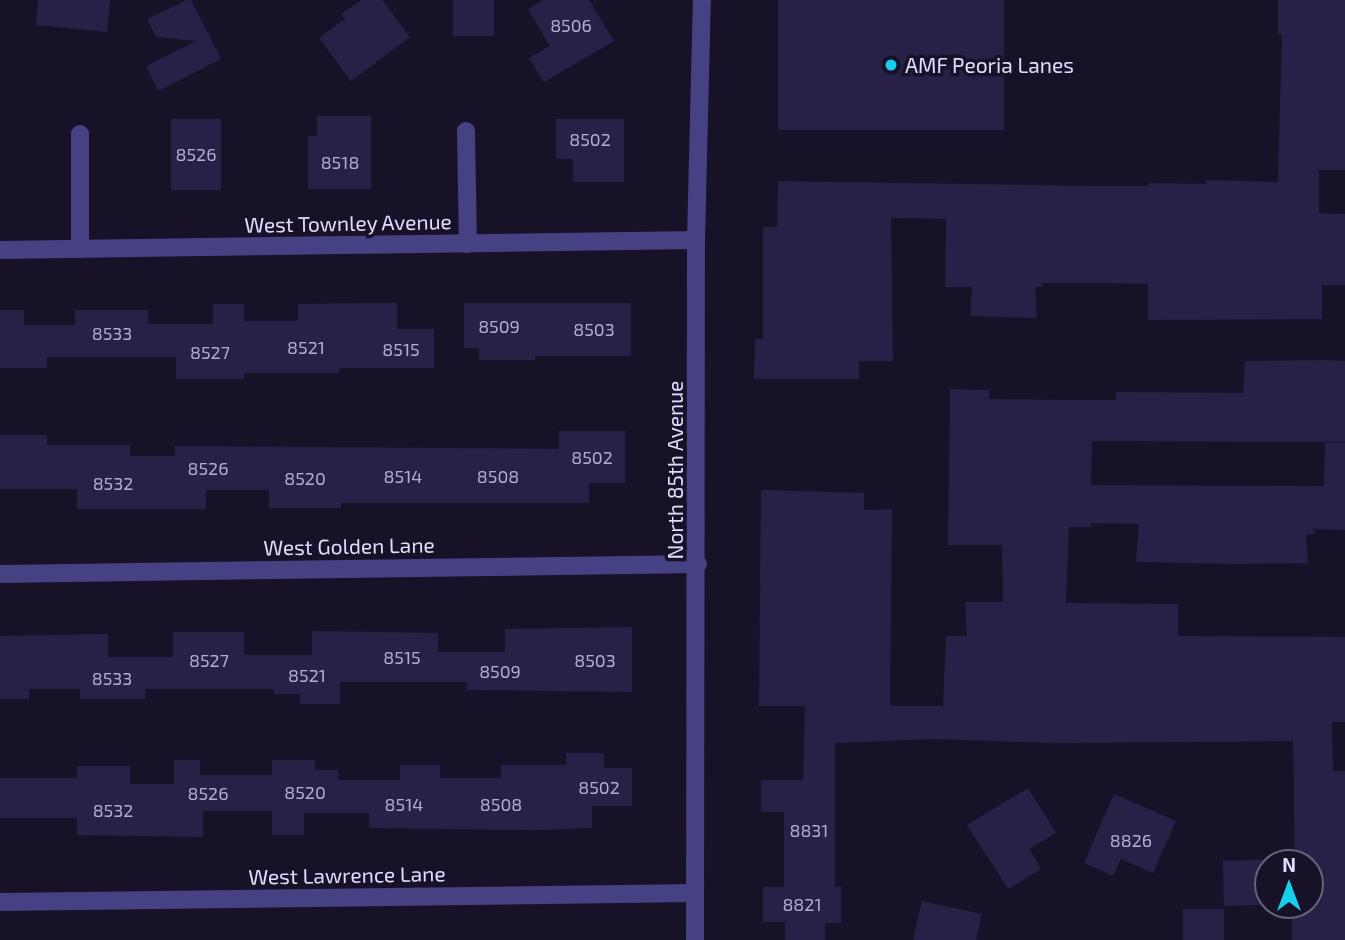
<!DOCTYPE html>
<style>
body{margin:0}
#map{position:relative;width:1345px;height:940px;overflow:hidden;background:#171228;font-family:"Exo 2",sans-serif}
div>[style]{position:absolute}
.building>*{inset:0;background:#292047;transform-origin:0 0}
.street>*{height:18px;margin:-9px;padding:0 9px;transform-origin:9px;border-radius:9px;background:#464183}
.dots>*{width:19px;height:19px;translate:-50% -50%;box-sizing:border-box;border:4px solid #171228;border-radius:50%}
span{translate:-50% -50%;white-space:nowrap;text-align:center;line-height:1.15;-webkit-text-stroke:7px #171228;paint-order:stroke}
.number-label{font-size:18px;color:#b3adcf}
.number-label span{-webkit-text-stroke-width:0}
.poi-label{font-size:21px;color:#e1dcfc}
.left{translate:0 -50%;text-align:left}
.street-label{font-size:21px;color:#e1dcfc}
.north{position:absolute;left:1254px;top:849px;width:70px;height:70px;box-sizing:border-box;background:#171228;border:2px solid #68637d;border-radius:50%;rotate:0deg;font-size:19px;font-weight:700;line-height:28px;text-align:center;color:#e1dcfc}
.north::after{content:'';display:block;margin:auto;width:24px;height:32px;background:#17cfec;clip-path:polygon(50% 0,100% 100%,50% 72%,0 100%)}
</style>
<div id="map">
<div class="building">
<i style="clip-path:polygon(38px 0,110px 0,107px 32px,36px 25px)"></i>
<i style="clip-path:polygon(187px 0,191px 0,221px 59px,158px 91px,146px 66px,197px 41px,156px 37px,147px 19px)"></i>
<i style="clip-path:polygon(361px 0,382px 0,410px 37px,351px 81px,319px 38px,345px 19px,341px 14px)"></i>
<i style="left:453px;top:0;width:41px;height:36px"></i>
<i style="clip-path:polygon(543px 0,589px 0,614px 41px,544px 82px,529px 58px,550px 46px,528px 9px)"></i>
<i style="left:778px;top:0;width:226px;height:130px"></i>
<i style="clip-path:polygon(1278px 0,1345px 0,1345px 170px,1319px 170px,1319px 213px,1345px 214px,1345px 285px,1322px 285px,1322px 319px,1148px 320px,1148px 284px,1109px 283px,1042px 283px,1042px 287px,1035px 287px,1037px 318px,970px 316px,972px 287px,945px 287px,946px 219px,891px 218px,893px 361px,859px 361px,859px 379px,754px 379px,755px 339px,763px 339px,763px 227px,777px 227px,778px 181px,1092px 186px,1148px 186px,1149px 183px,1206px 184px,1206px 180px,1278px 182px,1282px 34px,1278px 34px)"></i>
<i style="clip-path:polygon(317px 116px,371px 116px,371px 189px,308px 189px,308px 136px,317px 136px)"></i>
<i style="left:171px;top:119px;width:50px;height:71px"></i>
<i style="clip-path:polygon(556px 119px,624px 119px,624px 182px,573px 182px,573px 159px,556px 159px)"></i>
<i style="clip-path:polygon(368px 303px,397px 303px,397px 329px,434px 329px,434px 368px,339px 368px,339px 373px,244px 373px,244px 379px,176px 379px,176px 357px,47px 357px,47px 368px,0 368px,0 310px,24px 310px,24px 325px,75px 325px,75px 310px,148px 310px,148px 324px,213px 324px,213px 304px,244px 304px,244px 321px,298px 321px,298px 304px)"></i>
<i style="clip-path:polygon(464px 303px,631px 303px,631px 356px,535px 356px,535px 360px,479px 360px,479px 348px,464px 348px)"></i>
<i style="clip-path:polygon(1323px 360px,1345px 361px,1345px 442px,1092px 441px,1091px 485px,1324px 486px,1325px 443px,1345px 443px,1345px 530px,1315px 529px,1314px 534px,1306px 534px,1308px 563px,1241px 564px,1136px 562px,1139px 524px,1091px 523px,1091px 527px,1069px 527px,1066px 603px,1178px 604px,1178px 636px,1345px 637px,1345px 722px,1332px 722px,1333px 771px,1345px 771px,1345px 940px,1292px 940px,1292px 905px,1310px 905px,1310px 863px,1295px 863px,1293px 741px,1057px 743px,934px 739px,835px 743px,835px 887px,841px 887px,841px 923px,825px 923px,825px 940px,785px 940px,785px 922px,763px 922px,763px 887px,784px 887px,784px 812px,761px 812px,761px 780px,803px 780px,805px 706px,759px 706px,761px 490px,864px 493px,864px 510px,892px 509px,890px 706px,943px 706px,946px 636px,967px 636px,965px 602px,1003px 602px,1002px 545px,948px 545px,950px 389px,989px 390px,989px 399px,1068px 400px,1116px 400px,1116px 392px,1243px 393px,1245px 361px)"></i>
<i style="clip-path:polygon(559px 431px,625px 431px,625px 483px,589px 483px,589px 503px,341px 503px,341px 508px,269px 508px,269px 490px,206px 490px,206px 509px,77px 509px,77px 489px,0 489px,0 435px,47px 435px,47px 445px,130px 445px,130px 456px,175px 456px,175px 446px,559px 449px)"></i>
<i style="clip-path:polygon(632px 627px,632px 692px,467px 690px,467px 682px,340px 682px,340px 704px,300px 704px,300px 694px,274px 694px,274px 689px,145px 689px,145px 699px,80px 699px,80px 689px,29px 689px,29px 699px,0 699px,0 636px,108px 634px,108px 657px,173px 657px,173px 632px,244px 632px,244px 655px,312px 655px,312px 631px,438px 633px,438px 652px,505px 652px,505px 629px)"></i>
<i style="clip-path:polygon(566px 753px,604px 753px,604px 768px,632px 768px,632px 806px,592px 806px,592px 828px,537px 830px,369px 828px,369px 813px,304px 813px,304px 835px,272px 835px,272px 811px,203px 811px,203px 837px,77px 835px,77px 818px,0 818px,0 778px,77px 778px,77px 766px,130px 766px,130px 784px,174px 784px,174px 760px,200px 760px,200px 775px,272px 775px,272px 760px,315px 760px,315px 770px,338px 770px,338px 780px,400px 780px,400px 765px,440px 765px,440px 778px,501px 778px,501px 765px,566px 765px)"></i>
<i style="clip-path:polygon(1028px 788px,1056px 833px,1029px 849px,1041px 869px,1008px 889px,967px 825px)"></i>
<i style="clip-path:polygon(1114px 794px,1176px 821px,1153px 873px,1121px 859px,1113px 876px,1084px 863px)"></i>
<i style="left:1263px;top:860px;width:45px;height:40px;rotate:89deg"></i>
<i style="clip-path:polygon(922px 901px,982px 914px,976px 940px,913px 940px)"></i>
<i style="left:1183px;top:909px;width:41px;height:31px"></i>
</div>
<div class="street">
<i style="left:466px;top:131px;width:113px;rotate:89deg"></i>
<i style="left:80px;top:249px;width:115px;rotate:-90deg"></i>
<i style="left:0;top:250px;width:696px;rotate:-0.82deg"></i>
<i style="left:0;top:574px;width:698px;rotate:-0.82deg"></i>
<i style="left:0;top:902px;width:695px;rotate:-0.74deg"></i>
<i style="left:695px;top:940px;width:700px;rotate:-89.92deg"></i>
<i style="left:696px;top:240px;width:240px;rotate:-88.6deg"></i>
</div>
<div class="dots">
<i style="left:891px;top:65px;background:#17cfec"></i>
</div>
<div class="number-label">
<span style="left:571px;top:25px">8506</span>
<span style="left:590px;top:139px">8502</span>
<span style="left:196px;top:154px">8526</span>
<span style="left:340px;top:162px">8518</span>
<span style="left:499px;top:326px">8509</span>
<span style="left:594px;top:329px">8503</span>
<span style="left:112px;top:333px">8533</span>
<span style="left:306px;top:347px">8521</span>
<span style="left:401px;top:349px">8515</span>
<span style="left:210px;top:352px">8527</span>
<span style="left:592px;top:457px">8502</span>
<span style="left:208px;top:468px">8526</span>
<span style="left:403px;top:476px">8514</span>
<span style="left:498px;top:476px">8508</span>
<span style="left:305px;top:478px">8520</span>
<span style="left:113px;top:483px">8532</span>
<span style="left:402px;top:657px">8515</span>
<span style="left:209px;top:660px">8527</span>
<span style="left:595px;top:660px">8503</span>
<span style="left:500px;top:671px">8509</span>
<span style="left:307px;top:675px">8521</span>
<span style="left:112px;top:678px">8533</span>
<span style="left:599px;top:787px">8502</span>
<span style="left:305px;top:792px">8520</span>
<span style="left:208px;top:793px">8526</span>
<span style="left:404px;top:804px">8514</span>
<span style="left:501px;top:804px">8508</span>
<span style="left:113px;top:810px">8532</span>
<span style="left:809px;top:830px">8831</span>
<span style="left:1131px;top:840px">8826</span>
<span style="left:802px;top:904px">8821</span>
</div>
<div class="poi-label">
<span class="left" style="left:905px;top:65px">AMF Peoria Lanes</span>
</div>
<div class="street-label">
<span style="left:348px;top:223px;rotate:-1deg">West Townley Avenue</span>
<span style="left:675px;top:470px;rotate:-90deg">North 85th Avenue</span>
<span style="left:349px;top:546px;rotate:-1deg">West Golden Lane</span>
<span style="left:347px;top:875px;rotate:-1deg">West Lawrence Lane</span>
</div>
<div class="north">N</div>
</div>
